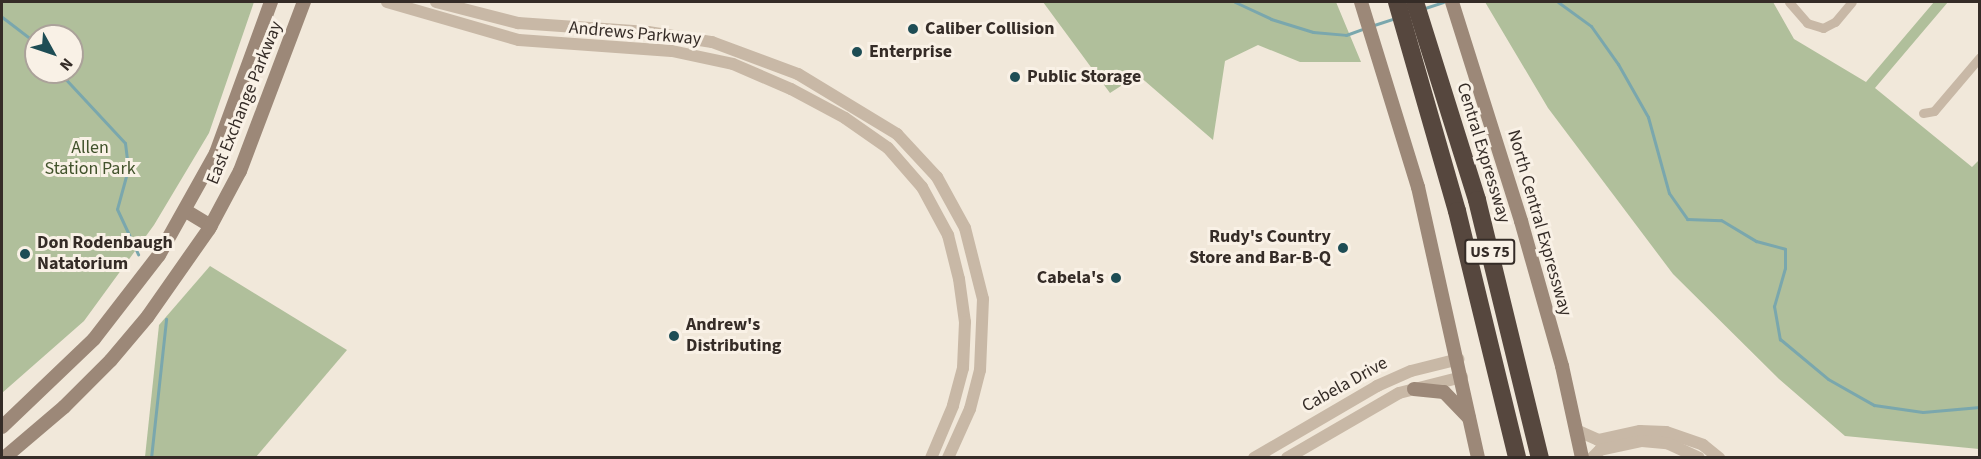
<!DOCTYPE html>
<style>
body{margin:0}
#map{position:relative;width:1981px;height:459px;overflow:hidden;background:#f1e8da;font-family:"Source Sans 3",sans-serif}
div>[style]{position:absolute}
.green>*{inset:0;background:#b0bf9b}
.stream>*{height:3px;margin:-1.5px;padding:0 1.5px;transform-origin:1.5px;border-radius:1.5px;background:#7aa7ad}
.minor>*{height:9px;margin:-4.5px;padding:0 4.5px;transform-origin:4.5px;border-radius:4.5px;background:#c8b8a6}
.tertiary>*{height:12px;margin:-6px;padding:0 6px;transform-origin:6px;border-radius:6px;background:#c8b8a6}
.secondary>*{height:14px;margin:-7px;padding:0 7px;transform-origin:7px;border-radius:7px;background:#9c8878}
.motorway>*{height:18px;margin:-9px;padding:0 9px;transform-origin:9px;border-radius:9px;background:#56473e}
.dots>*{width:16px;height:16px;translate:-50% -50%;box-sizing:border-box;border:3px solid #f9f1e6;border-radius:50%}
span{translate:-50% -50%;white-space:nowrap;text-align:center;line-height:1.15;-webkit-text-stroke:6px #f9f1e6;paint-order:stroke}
.shield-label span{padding:2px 4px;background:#f9f1e6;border:2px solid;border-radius:4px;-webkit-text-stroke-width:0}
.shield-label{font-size:16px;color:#352c27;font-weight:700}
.poi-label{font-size:18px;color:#352c27;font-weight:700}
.left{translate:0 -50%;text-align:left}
.right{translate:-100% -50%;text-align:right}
.street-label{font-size:18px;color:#352c27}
.park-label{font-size:18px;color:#41522b}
.frame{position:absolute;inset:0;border:3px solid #352c27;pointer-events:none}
.north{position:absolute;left:24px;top:24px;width:60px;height:60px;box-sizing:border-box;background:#f9f1e6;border:2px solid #aba29a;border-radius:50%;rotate:130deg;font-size:16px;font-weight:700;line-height:24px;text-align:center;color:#352c27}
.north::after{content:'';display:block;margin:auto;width:21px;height:27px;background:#1e4d55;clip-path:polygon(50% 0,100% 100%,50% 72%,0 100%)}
</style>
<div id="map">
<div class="green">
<i style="clip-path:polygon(evenodd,2px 2px,254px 2px,209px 133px,154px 225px,84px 321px,2px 393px,2px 2px,36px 36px,72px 36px,72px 72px,36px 72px,36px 36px)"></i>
<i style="clip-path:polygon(1043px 2px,1336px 2px,1361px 62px,1300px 62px,1258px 45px,1225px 61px,1213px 140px,1138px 75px,1110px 93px)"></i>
<i style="clip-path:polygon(1485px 2px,1773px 2px,1794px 39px,1866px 82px,1934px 2px,1948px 2px,1875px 88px,1972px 167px,1979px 160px,1979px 449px,1845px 436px,1779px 379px,1673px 274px,1548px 108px)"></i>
<i style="clip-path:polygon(210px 266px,347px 350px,256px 457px,145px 457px,159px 325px)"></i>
</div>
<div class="stream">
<i style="left:1235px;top:2px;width:40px;rotate:25deg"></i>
<i style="left:1271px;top:19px;width:44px;rotate:17.2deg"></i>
<i style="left:1313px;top:32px;width:33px;rotate:5deg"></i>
<i style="left:1346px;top:35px;width:20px;rotate:-20deg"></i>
<i style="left:1558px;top:2px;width:41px;rotate:36deg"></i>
<i style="left:1591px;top:26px;width:47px;rotate:54.6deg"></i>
<i style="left:1618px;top:64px;width:61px;rotate:60.5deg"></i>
<i style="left:1648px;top:117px;width:79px;rotate:74.6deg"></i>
<i style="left:1669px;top:193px;width:32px;rotate:55deg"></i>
<i style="left:1687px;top:219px;width:34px;rotate:2deg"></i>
<i style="left:1721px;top:220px;width:41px;rotate:31deg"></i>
<i style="left:1756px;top:241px;width:30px;rotate:15deg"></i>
<i style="left:1785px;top:249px;width:19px;rotate:90deg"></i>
<i style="left:1785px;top:268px;width:40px;rotate:106deg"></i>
<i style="left:1774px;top:306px;width:34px;rotate:80deg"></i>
<i style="left:1780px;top:339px;width:62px;rotate:39.8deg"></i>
<i style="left:1828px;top:379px;width:53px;rotate:29.5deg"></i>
<i style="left:1874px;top:405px;width:49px;rotate:8.1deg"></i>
<i style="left:1923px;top:412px;width:57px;rotate:-5deg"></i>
<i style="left:1425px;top:8px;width:19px;rotate:-18deg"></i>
<i style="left:2px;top:17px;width:43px;rotate:37.4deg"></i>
<i style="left:1374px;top:25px;width:23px;rotate:-18deg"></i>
<i style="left:59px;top:72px;width:97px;rotate:47.1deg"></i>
<i style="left:125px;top:143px;width:26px;rotate:83deg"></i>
<i style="left:128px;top:169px;width:41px;rotate:105.4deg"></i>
<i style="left:117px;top:209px;width:50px;rotate:65deg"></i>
<i style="left:151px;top:458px;width:140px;rotate:-83.8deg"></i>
</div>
<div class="minor">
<i style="left:1789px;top:2px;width:28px;rotate:49deg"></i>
<i style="left:1807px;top:23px;width:17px;rotate:17deg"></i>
<i style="left:1823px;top:28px;width:13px;rotate:-27deg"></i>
<i style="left:1835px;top:22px;width:26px;rotate:-50deg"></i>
<i style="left:1923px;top:113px;width:11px;rotate:-10deg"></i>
<i style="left:1934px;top:111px;width:71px;rotate:-49.6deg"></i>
</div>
<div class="tertiary">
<i style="left:387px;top:2px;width:137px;rotate:16.1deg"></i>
<i style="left:519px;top:40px;width:153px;rotate:4.1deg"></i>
<i style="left:672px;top:51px;width:62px;rotate:12deg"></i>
<i style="left:733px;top:64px;width:63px;rotate:23.3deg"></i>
<i style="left:791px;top:89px;width:61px;rotate:28.2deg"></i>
<i style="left:845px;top:118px;width:52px;rotate:34.9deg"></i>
<i style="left:888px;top:148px;width:52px;rotate:48.9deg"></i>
<i style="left:922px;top:187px;width:55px;rotate:61.6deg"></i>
<i style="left:948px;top:235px;width:45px;rotate:76deg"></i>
<i style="left:959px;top:279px;width:43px;rotate:82.1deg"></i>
<i style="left:965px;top:322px;width:46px;rotate:92.5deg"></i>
<i style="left:963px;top:368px;width:39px;rotate:105deg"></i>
<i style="left:953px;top:406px;width:56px;rotate:112.9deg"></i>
<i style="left:436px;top:2px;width:85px;rotate:14.4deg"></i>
<i style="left:518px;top:23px;width:130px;rotate:4deg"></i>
<i style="left:648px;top:32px;width:65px;rotate:8.9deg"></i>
<i style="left:712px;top:42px;width:92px;rotate:20.4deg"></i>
<i style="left:798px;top:74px;width:116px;rotate:31.2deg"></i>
<i style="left:897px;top:134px;width:59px;rotate:47.1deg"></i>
<i style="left:937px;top:177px;width:58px;rotate:61.2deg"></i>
<i style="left:965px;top:228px;width:73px;rotate:75.8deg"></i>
<i style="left:983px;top:299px;width:71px;rotate:92.4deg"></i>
<i style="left:980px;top:370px;width:40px;rotate:104.4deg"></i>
<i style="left:970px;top:409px;width:54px;rotate:114.2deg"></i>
<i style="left:1576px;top:430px;width:24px;rotate:24deg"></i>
<i style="left:1598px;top:440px;width:43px;rotate:-12.1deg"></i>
<i style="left:1640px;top:431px;width:26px;rotate:2deg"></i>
<i style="left:1666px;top:432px;width:39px;rotate:19deg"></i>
<i style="left:1703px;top:445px;width:21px;rotate:39deg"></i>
<i style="left:1254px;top:458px;width:143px;rotate:-30.3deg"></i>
<i style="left:1377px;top:386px;width:37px;rotate:-24deg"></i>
<i style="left:1411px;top:371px;width:49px;rotate:-14deg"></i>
<i style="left:1287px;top:458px;width:129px;rotate:-30.1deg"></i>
<i style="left:1399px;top:393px;width:65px;rotate:-14.3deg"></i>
<i style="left:1592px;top:458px;width:11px;rotate:-45deg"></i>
<i style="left:1600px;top:450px;width:43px;rotate:-12.1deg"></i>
<i style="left:1642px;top:441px;width:25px;rotate:5deg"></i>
<i style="left:1667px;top:443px;width:35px;rotate:25deg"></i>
</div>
<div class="secondary">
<i style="left:1361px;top:2px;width:194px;rotate:72.9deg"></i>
<i style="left:1418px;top:187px;width:278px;rotate:77.5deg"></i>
<i style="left:1452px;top:2px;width:230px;rotate:72.5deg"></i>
<i style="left:1521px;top:221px;width:151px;rotate:74.2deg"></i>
<i style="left:1562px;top:366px;width:94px;rotate:77.7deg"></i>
<i style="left:186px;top:211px;width:29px;rotate:31deg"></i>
<i style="left:1414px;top:389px;width:30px;rotate:6deg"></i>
<i style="left:1444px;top:392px;width:36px;rotate:46deg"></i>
<i style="left:2px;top:427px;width:127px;rotate:-43.7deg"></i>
<i style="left:94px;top:339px;width:106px;rotate:-52.3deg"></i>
<i style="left:159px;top:255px;width:117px;rotate:-60.8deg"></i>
<i style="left:216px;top:153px;width:161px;rotate:-70deg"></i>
<i style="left:4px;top:458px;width:79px;rotate:-40.4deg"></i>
<i style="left:64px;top:407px;width:66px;rotate:-45deg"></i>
<i style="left:111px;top:360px;width:57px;rotate:-49.9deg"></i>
<i style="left:148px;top:316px;width:106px;rotate:-55deg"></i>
<i style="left:209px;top:229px;width:66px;rotate:-61.9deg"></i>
<i style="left:240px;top:171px;width:181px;rotate:-69.3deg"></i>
</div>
<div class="motorway">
<i style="left:1397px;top:2px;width:217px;rotate:74deg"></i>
<i style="left:1457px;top:211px;width:254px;rotate:76.3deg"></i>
<i style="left:1415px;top:2px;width:207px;rotate:72.6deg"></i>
<i style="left:1477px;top:200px;width:266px;rotate:76.3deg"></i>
</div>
<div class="dots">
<i style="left:913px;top:29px;background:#1e4d55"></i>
<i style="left:857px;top:52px;background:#1e4d55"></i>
<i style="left:1015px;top:77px;background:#1e4d55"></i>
<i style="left:1343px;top:248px;background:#1e4d55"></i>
<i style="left:25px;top:254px;background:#1e4d55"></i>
<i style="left:1116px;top:278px;background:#1e4d55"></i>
<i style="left:674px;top:336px;background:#1e4d55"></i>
</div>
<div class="shield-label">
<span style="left:1490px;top:252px">US 75</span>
</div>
<div class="poi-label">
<span class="left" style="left:925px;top:29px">Caliber Collision</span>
<span class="left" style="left:869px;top:52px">Enterprise</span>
<span class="left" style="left:1027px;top:77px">Public Storage</span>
<span class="right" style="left:1331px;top:248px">Rudy's Country<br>Store and Bar-B-Q</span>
<span class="left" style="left:37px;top:254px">Don Rodenbaugh<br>Natatorium</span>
<span class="right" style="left:1104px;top:278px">Cabela's</span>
<span class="left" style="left:686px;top:336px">Andrew's<br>Distributing</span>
</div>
<div class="street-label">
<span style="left:635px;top:34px;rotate:5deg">Andrews Parkway</span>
<span style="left:245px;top:103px;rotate:-68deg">East Exchange Parkway</span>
<span style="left:1483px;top:153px;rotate:73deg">Central Expressway</span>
<span style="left:1539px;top:223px;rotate:74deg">North Central Expressway</span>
<span style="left:1345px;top:385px;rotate:-29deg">Cabela Drive</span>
</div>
<div class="park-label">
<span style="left:90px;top:159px">Allen<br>Station Park</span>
</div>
<div class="frame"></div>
<div class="north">N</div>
</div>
